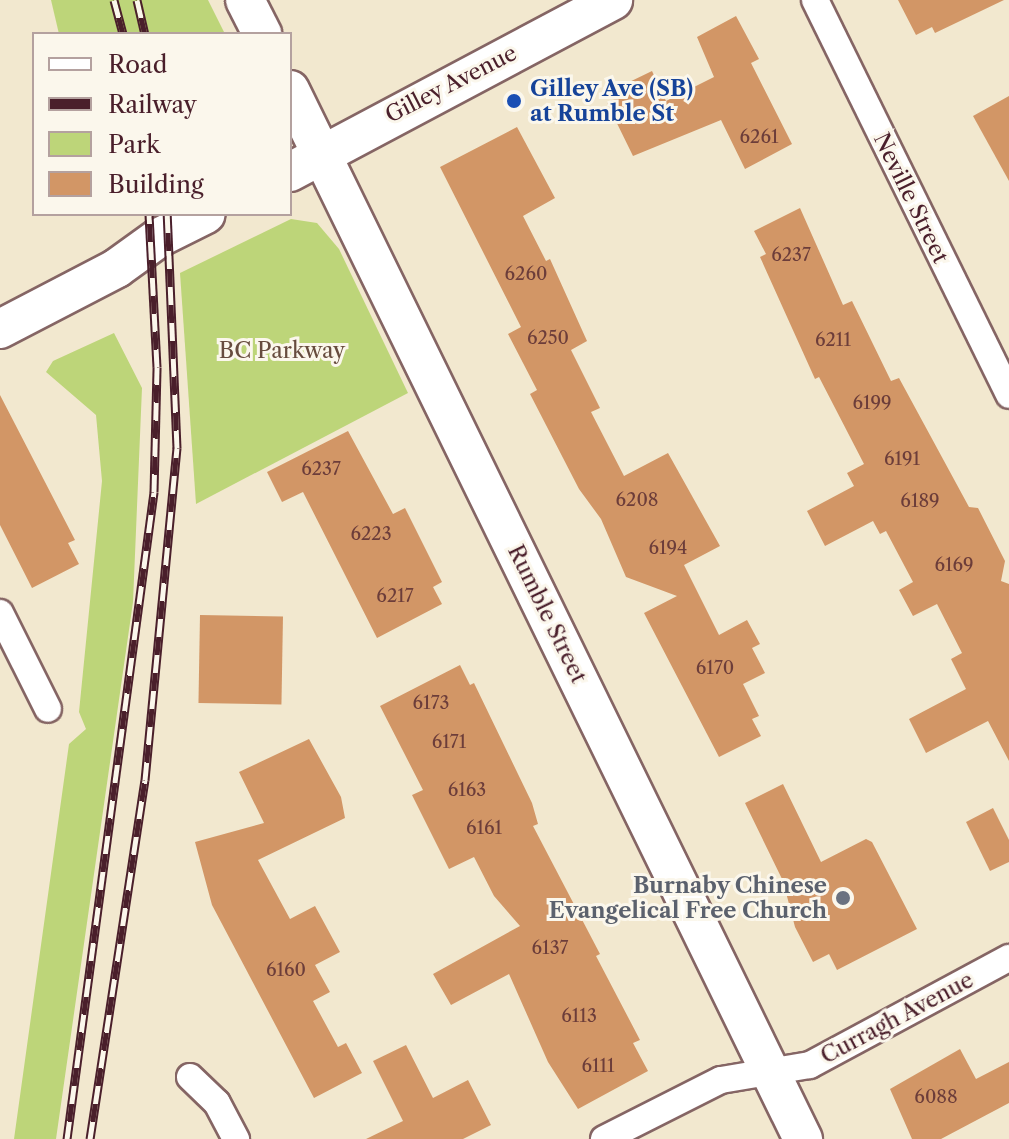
<!DOCTYPE html>
<style>
body{margin:0}
#map{position:relative;width:1009px;height:1139px;overflow:hidden;background:#f2e8cf;font-family:"Libre Caslon Text",serif}
div>[style]{position:absolute}
.green>*{inset:0;background:#bdd579}
.building>*{inset:0;background:#d29666;transform-origin:0 0}
.roads{filter:drop-shadow(2px 0 #856564) drop-shadow(-2px 0 #856564) drop-shadow(0 2px #856564) drop-shadow(0 -2px #856564)}
.street>*{height:26px;margin:-13px;padding:0 13px;transform-origin:13px;border-radius:13px;background:#fff}
.secondary>*{height:38px;margin:-19px;padding:0 19px;transform-origin:19px;border-radius:19px;background:#fff}
.rail>*{height:9px;margin-top:-4.5px;transform-origin:0;background:repeating-linear-gradient(90deg,#fbf7ec 0 18px,#4a1f2b 0 36px);box-sizing:border-box;border-block:2px solid #4a1f2b}
.dots>*{width:22px;height:22px;translate:-50% -50%;box-sizing:border-box;border:4px solid #fbf7ec;border-radius:50%}
span{translate:-50% -50%;white-space:nowrap;text-align:center;line-height:1.15;-webkit-text-stroke:6px #fbf7ec;paint-order:stroke}
.number-label{font-size:18px;color:#6c3d3a}
.number-label span{-webkit-text-stroke-width:0}
.street-label{font-size:22px;color:#4a1f2b}
.transit-label{font-size:22px;color:#164399;font-weight:700}
.left{translate:0 -50%;text-align:left}
.park-label{font-size:22px;color:#674c3e}
.worship-label{font-size:22px;color:#5b616d;font-weight:700}
.right{translate:-100% -50%;text-align:right}
.legend{position:absolute;left:32px;top:32px;width:260px;height:184px;box-sizing:border-box;background:#fbf7ec;border:2px solid #b4a19f;margin:0;padding:10px 14px;list-style:none;font-size:24px;color:#4a1f2b}
.legend li{display:flex;align-items:center;gap:16px;height:40px}
.legend b{width:40px;border:2px solid #b4a19f}
</style>
<div id="map">
<div class="green">
<i style="clip-path:polygon(51px 0,208px 0,225px 34px,59px 34px)"></i>
<i style="clip-path:polygon(291px 219px,317px 223px,339px 249px,408px 393px,196px 504px,180px 273px)"></i>
<i style="clip-path:polygon(114px 333px,142px 388px,133px 602px,56px 1139px,14px 1139px,69px 744px,86px 729px,79px 712px,102px 481px,96px 415px,46px 372px,53px 361px)"></i>
</div>
<div class="building">
<i style="clip-path:polygon(898px 0,1004px 0,935px 33px,932px 27px,916px 35px)"></i>
<i style="clip-path:polygon(736px 16px,759px 59px,751px 63px,792px 144px,745px 169px,721px 120px,633px 156px,607px 103px,623px 95px,619px 87px,652px 71px,666px 101px,714px 77px,697px 37px)"></i>
<i style="clip-path:polygon(1009px 96px,1009px 181px,973px 116px)"></i>
<i style="clip-path:polygon(517px 127px,555px 198px,523px 216px,546px 261px,550px 259px,587px 341px,571px 350px,600px 408px,591px 412px,624px 476px,668px 453px,720px 546px,684px 565px,719px 635px,747px 620px,760px 644px,752px 648px,765px 673px,743px 684px,759px 716px,752px 719px,761px 736px,719px 757px,644px 613px,677px 596px,626px 577px,601px 519px,579px 489px,530px 394px,537px 390px,508px 334px,521px 327px,440px 167px)"></i>
<i style="clip-path:polygon(800px 208px,843px 305px,852px 301px,891px 381px,899px 378px,969px 507px,978px 508px,1005px 561px,1001px 581px,1009px 584px,1009px 761px,988px 721px,926px 753px,909px 719px,966px 689px,951px 659px,962px 653px,937px 604px,913px 616px,899px 590px,913px 582px,886px 531px,880px 534px,873px 521px,825px 546px,807px 511px,854px 486px,847px 473px,864px 464px,819px 377px,815px 379px,760px 257px,766px 254px,754px 231px)"></i>
<i style="clip-path:polygon(0 395px,75px 540px,68px 543px,79px 564px,32px 588px,0 525px)"></i>
<i style="clip-path:polygon(348px 431px,393px 514px,405px 508px,442px 582px,433px 587px,442px 604px,377px 638px,303px 492px,282px 502px,267px 472px)"></i>
<i style="left:200px;top:615px;width:83px;height:88px;rotate:1deg"></i>
<i style="clip-path:polygon(460px 665px,470px 685px,474px 683px,532px 803px,538px 824px,533px 826px,600px 954px,596px 956px,640px 1040px,633px 1043px,648px 1071px,578px 1109px,548px 1062px,509px 974px,451px 1005px,433px 974px,520px 926px,494px 896px,474px 857px,449px 869px,412px 795px,423px 790px,380px 706px)"></i>
<i style="clip-path:polygon(309px 739px,341px 797px,345px 818px,258px 860px,290px 919px,315px 906px,340px 952px,315px 965px,330px 992px,313px 1001px,338px 1047px,346px 1043px,362px 1073px,314px 1098px,212px 905px,195px 842px,264px 823px,239px 772px)"></i>
<i style="clip-path:polygon(783px 784px,821px 862px,866px 839px,872px 842px,917px 929px,837px 970px,829px 954px,813px 962px,795px 927px,783px 881px,745px 803px)"></i>
<i style="clip-path:polygon(993px 808px,1009px 840px,1009px 862px,990px 871px,966px 822px)"></i>
<i style="clip-path:polygon(406px 1045px,433px 1098px,468px 1080px,491px 1125px,463px 1139px,366px 1139px,403px 1121px,373px 1061px)"></i>
<i style="clip-path:polygon(960px 1049px,976px 1079px,1009px 1062px,1009px 1103px,941px 1139px,912px 1139px,890px 1089px)"></i>
</div>
<div class="roads">
<div class="street">
<i style="left:815px;top:0;width:440px;rotate:63.8deg"></i>
<i style="left:0;top:613px;width:107px;rotate:63.4deg"></i>
<i style="left:190px;top:1077px;width:37px;rotate:44deg"></i>
<i style="left:217px;top:1103px;width:41px;rotate:62.2deg"></i>
<i style="left:604px;top:1139px;width:131px;rotate:-26.8deg"></i>
<i style="left:721px;top:1080px;width:90px;rotate:-9.6deg"></i>
<i style="left:810px;top:1065px;width:226px;rotate:-28.3deg"></i>
</div>
<div class="secondary">
<i style="left:245px;top:0;width:38px;rotate:63deg"></i>
<i style="left:290px;top:90px;width:1168px;rotate:63.94deg"></i>
<i style="left:290px;top:172px;width:366px;rotate:-28deg"></i>
<i style="left:0;top:329px;width:132px;rotate:-27.5deg"></i>
<i style="left:117px;top:268px;width:53px;rotate:-35.8deg"></i>
<i style="left:160px;top:237px;width:51px;rotate:-26.6deg"></i>
</div>
</div>
<div class="rail">
<i style="left:114px;top:0;width:35px;rotate:75deg"></i>
<i style="left:137px;top:0;width:35px;rotate:77deg"></i>
<i style="left:67px;top:1139px;width:653px;rotate:-82.34deg"></i>
<i style="left:154px;top:492px;width:125px;rotate:-88.6deg"></i>
<i style="left:157px;top:367px;width:153px;rotate:-93deg"></i>
<i style="left:90px;top:1139px;width:363px;rotate:-81.3deg"></i>
<i style="left:145px;top:780px;width:334px;rotate:-84.5deg"></i>
<i style="left:177px;top:448px;width:234px;rotate:-92.4deg"></i>
</div>
<div class="dots">
<i style="left:514px;top:101px;background:#1a4fb4"></i>
<i style="left:843px;top:898px;background:#6b7280"></i>
</div>
<div class="number-label">
<span style="left:759px;top:137px">6261</span>
<span style="left:791px;top:255px">6237</span>
<span style="left:526px;top:274px">6260</span>
<span style="left:548px;top:338px">6250</span>
<span style="left:833px;top:340px">6211</span>
<span style="left:872px;top:403px">6199</span>
<span style="left:902px;top:459px">6191</span>
<span style="left:321px;top:469px">6237</span>
<span style="left:637px;top:500px">6208</span>
<span style="left:920px;top:501px">6189</span>
<span style="left:371px;top:534px">6223</span>
<span style="left:668px;top:548px">6194</span>
<span style="left:954px;top:565px">6169</span>
<span style="left:395px;top:596px">6217</span>
<span style="left:715px;top:668px">6170</span>
<span style="left:431px;top:703px">6173</span>
<span style="left:449px;top:742px">6171</span>
<span style="left:467px;top:790px">6163</span>
<span style="left:484px;top:828px">6161</span>
<span style="left:550px;top:948px">6137</span>
<span style="left:286px;top:970px">6160</span>
<span style="left:579px;top:1016px">6113</span>
<span style="left:598px;top:1066px">6111</span>
<span style="left:936px;top:1097px">6088</span>
</div>
<div class="street-label">
<span style="left:451px;top:84px;rotate:-27deg">Gilley Avenue</span>
<span style="left:911px;top:198px;rotate:64deg">Neville Street</span>
<span style="left:547px;top:614px;rotate:64deg">Rumble Street</span>
<span style="left:897px;top:1018px;rotate:-28deg">Curragh Avenue</span>
</div>
<div class="transit-label">
<span class="left" style="left:530px;top:101px">Gilley Ave (SB)<br>at Rumble St</span>
</div>
<div class="park-label">
<span style="left:282px;top:351px">BC Parkway</span>
</div>
<div class="worship-label">
<span class="right" style="left:827px;top:898px">Burnaby Chinese<br>Evangelical Free Church</span>
</div>
<ul class="legend">
<li><b style="height:10px;background:#fff"></b>Road</li>
<li><b style="height:10px;background:#4a1f2b"></b>Railway</li>
<li><b style="height:22px;background:#bdd579"></b>Park</li>
<li><b style="height:22px;background:#d29666"></b>Building</li>
</ul>
</div>
